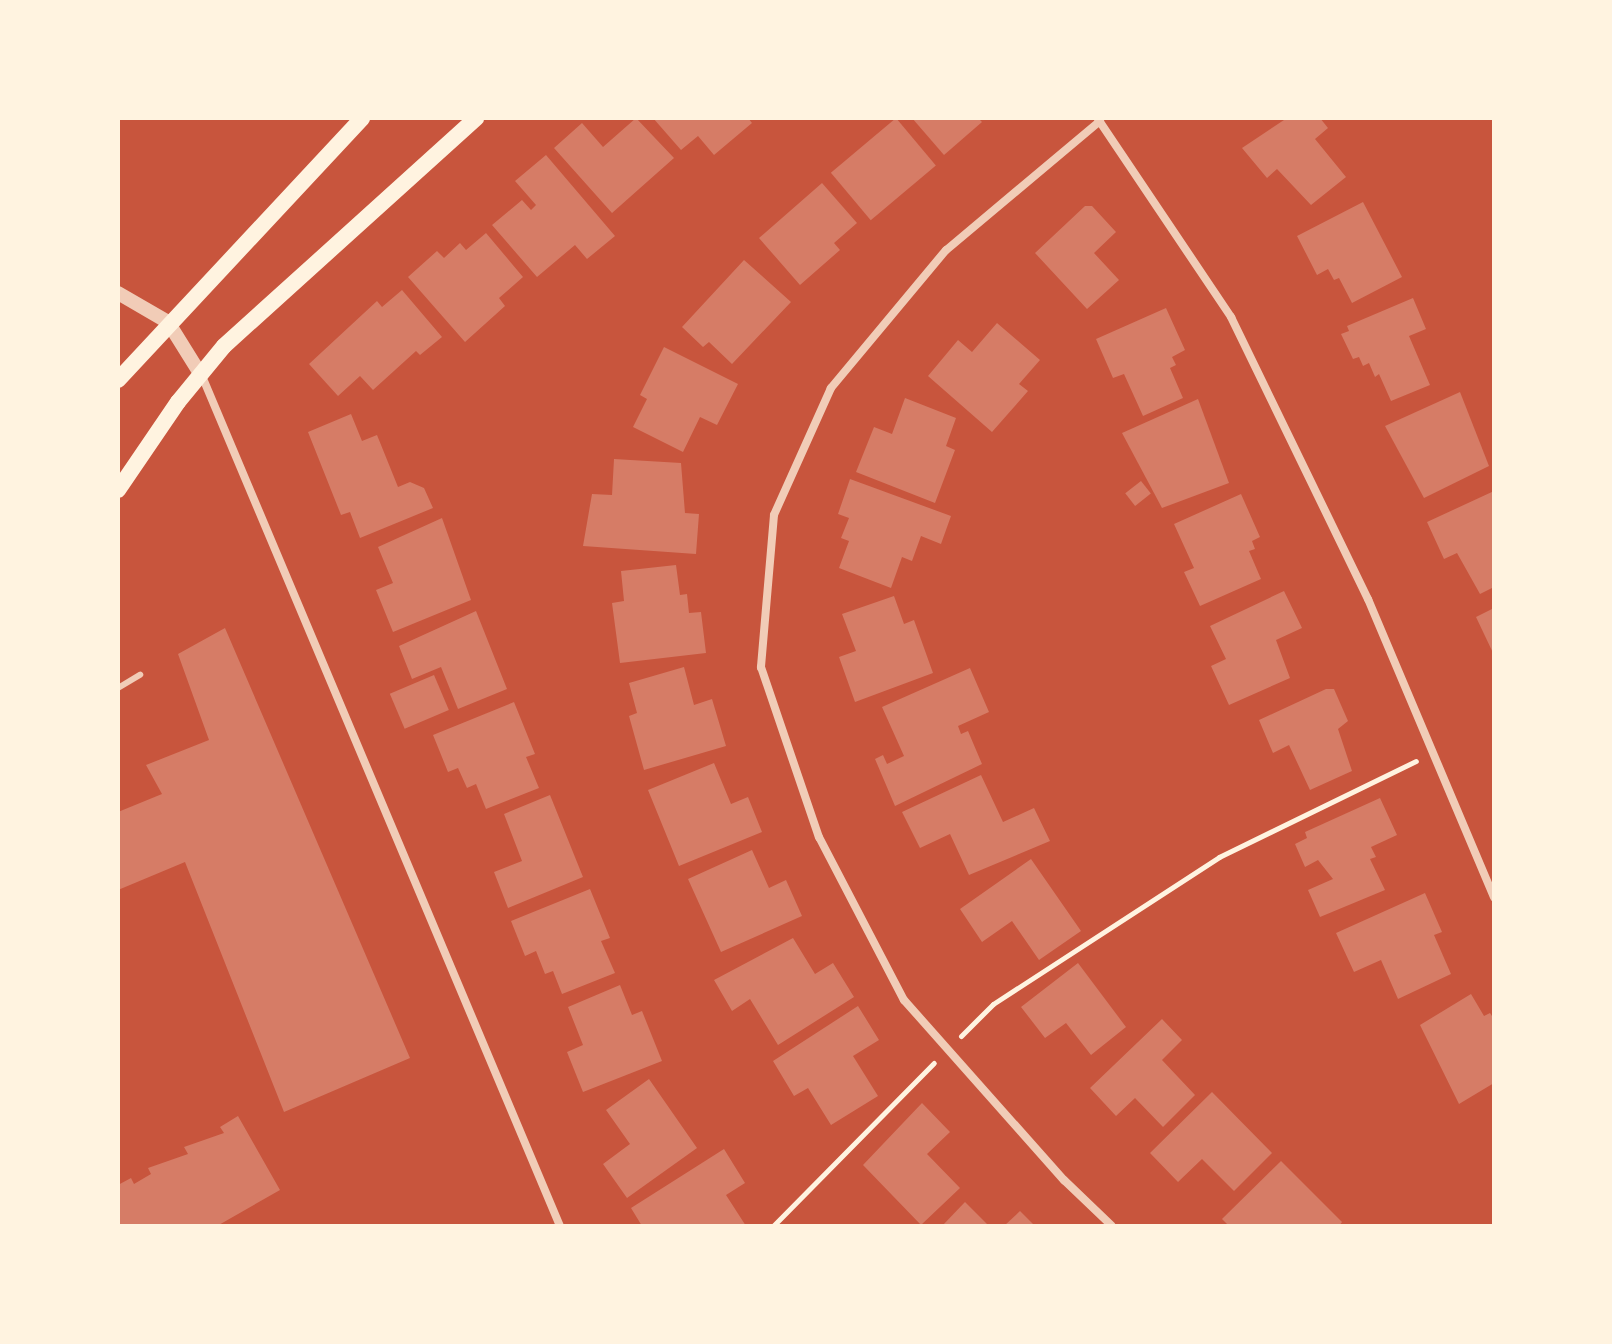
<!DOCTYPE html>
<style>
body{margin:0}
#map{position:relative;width:1612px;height:1344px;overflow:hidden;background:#c8553d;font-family:"Asap Condensed",sans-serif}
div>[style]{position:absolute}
.building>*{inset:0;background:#d67c66;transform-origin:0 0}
.path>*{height:5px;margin:-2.5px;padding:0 2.5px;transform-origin:2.5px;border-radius:2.5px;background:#fff3e0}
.service>*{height:6px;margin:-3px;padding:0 3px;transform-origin:3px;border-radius:3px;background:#f1ccb7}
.minor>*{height:8px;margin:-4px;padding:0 4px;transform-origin:4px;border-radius:4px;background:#f1ccb7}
.tertiary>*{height:14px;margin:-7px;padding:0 7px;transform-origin:7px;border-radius:7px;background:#f1ccb7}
.secondary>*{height:16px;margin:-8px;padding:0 8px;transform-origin:8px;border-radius:8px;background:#fff3e0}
span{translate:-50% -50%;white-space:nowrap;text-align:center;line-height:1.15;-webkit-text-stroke:7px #fff3e0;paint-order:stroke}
.frame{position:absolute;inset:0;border:120px solid #fff3e0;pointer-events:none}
</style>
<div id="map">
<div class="building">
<i style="clip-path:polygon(636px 118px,674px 158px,612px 213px,554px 148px,582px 123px,603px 147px)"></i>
<i style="clip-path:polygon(653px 118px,748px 118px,752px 123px,714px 155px,698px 136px,681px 150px)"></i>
<i style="left:896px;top:118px;width:62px;height:85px;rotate:50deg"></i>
<i style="clip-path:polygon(912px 118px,978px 118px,982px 122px,944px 155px)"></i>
<i style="clip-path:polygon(1287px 118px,1320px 118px,1328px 128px,1315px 139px,1346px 177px,1311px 205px,1277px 169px,1267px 178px,1242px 148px)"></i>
<i style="clip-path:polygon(546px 155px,615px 236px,587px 259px,575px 245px,537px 277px,492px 225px,522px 200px,531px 210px,536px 205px,515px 181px)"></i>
<i style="clip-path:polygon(822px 183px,857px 223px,834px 243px,840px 250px,800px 285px,759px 238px)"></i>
<i style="clip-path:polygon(1363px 202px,1402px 277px,1352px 303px,1339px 278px,1334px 280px,1328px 269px,1317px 275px,1297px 236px)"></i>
<i style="clip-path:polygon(1085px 206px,1092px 206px,1116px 232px,1094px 253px,1119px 280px,1087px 309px,1035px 253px)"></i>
<i style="clip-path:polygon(486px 233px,523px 277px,499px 298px,505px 306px,465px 342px,408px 277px,437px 251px,444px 258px,460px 243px,466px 250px)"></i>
<i style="clip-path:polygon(744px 260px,791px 302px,732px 364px,709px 342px,703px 347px,682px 327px)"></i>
<i style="clip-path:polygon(402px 290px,442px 337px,420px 355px,416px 351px,373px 390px,360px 376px,338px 396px,309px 364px,377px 301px,382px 307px)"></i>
<i style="clip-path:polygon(1413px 298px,1426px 329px,1409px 336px,1430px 385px,1391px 401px,1379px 374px,1375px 377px,1369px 363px,1363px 366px,1359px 357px,1353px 359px,1341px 334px,1349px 331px,1347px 326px)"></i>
<i style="clip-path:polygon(1166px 308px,1185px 350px,1172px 357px,1176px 365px,1170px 368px,1183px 398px,1143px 416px,1124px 374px,1113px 378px,1096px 339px)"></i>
<i style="clip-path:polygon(997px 323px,1040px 360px,1019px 384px,1028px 391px,992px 432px,928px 376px,958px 340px,972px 352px)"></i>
<i style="clip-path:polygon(664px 347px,738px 384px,717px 425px,700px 417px,683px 452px,633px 427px,647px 399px,640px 395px)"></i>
<i style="clip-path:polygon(1460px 392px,1489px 466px,1424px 498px,1385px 426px)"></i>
<i style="clip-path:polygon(905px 398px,956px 418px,946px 446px,955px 450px,935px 503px,856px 472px,874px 427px,892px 434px)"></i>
<i style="clip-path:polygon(1198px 399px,1229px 483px,1162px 508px,1122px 433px)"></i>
<i style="clip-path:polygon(351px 414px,362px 441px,377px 435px,398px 487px,410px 482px,424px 488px,433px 508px,360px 538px,350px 512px,341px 515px,308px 432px)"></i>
<i style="clip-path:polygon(614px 459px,681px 463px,685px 513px,699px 514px,696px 554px,583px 546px,592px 494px,612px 495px)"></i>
<i style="clip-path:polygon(850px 479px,951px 516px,941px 544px,921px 536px,912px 561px,902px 557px,891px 588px,839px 568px,849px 541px,841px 538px,849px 518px,838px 514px)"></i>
<i style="left:1141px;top:481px;width:16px;height:20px;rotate:52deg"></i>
<i style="clip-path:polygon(1494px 491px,1494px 587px,1480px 594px,1457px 553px,1444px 559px,1427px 522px)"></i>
<i style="clip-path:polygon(1241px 494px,1260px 537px,1252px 541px,1255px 549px,1249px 551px,1261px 579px,1200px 606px,1184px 572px,1194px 568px,1174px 524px)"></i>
<i style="clip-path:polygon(442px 518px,471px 600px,393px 632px,376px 590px,393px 583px,378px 547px)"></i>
<i style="clip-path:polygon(676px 565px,680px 595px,687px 594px,689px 613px,701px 612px,706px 653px,620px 663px,612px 603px,624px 601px,621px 571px)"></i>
<i style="clip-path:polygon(1284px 591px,1302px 628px,1276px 640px,1290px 678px,1229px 705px,1211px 666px,1226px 659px,1210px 626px)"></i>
<i style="clip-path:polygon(894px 596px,904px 624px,914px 620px,933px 673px,855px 702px,839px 657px,856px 651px,842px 614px)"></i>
<i style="clip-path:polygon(1494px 608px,1494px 655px,1476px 617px)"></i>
<i style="clip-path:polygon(476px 611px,507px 689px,458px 709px,441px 667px,412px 679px,399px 646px)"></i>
<i style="clip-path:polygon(225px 628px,410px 1058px,284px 1112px,185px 862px,118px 890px,118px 812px,162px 794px,146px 765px,209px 740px,178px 654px)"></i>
<i style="clip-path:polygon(684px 667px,694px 705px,712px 699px,726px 746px,644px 770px,629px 716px,637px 713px,629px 683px)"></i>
<i style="clip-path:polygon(970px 668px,989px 712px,958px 726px,961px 734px,968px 731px,982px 764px,895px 806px,875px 759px,883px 755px,887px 764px,904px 756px,882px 707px)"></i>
<i style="left:434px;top:675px;width:38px;height:48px;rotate:67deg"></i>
<i style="clip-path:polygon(1326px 689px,1334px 689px,1348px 721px,1338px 729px,1352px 771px,1310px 790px,1289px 745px,1273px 753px,1259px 720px)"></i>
<i style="clip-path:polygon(514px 702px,535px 754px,526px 757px,539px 788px,486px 809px,476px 784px,467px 788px,458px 768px,448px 772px,433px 735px)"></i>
<i style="clip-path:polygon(714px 763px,731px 804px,748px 797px,762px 832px,679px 866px,648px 790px)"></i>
<i style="clip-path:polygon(981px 775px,1003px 822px,1034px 808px,1050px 841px,969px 875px,950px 834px,920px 848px,902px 812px)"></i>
<i style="clip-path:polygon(550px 795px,583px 877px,508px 908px,494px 872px,522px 861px,504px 814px)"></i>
<i style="clip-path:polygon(1380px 798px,1397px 835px,1371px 847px,1376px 857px,1370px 859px,1385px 890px,1320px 917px,1308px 890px,1333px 879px,1318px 860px,1305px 867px,1295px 844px,1307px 838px,1305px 832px)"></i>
<i style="clip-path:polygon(752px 850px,769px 888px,786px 880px,802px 916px,721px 952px,688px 879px)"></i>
<i style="clip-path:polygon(1031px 859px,1081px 931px,1039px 960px,1012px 921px,982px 942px,960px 909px)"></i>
<i style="clip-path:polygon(590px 889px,610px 938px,601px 941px,615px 973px,562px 994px,553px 971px,545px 974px,536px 951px,525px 956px,511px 921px)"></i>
<i style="clip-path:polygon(1425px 893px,1442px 932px,1434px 935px,1451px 974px,1398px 999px,1381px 960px,1354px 972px,1336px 933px)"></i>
<i style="clip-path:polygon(793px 938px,815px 974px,833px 963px,854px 997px,778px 1045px,750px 999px,732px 1011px,714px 980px)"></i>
<i style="clip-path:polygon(1078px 963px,1126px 1027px,1091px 1055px,1066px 1023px,1045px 1038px,1021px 1007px)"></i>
<i style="clip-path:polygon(620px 985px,632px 1015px,642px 1011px,662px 1061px,583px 1092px,567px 1052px,583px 1045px,568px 1007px)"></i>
<i style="clip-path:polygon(1471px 994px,1484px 1016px,1490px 1013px,1494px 1019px,1494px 1083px,1459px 1104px,1420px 1025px)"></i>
<i style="clip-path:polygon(858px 1006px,879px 1040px,853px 1056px,878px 1096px,831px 1125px,808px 1088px,794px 1096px,773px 1061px)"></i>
<i style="clip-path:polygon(1162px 1019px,1182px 1040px,1162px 1060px,1195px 1095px,1163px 1127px,1135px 1098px,1116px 1116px,1090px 1088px)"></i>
<i style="clip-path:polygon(649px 1079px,697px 1148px,627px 1198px,603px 1164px,630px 1144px,606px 1110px)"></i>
<i style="clip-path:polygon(1212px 1092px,1272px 1153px,1234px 1191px,1202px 1159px,1178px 1182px,1150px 1153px)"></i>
<i style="clip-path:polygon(922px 1103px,950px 1132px,927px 1154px,960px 1188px,921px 1225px,863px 1165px)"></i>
<i style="clip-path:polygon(238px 1116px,280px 1190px,217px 1226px,118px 1226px,118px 1185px,131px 1178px,134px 1184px,151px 1174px,148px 1168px,188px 1154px,184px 1147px,224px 1133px,220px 1127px)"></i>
<i style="clip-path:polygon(724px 1149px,745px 1183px,726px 1195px,746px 1226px,642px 1226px,631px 1208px)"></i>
<i style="clip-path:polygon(1281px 1161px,1342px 1222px,1339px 1226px,1229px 1226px,1222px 1219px)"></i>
<i style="clip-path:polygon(965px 1202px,989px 1226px,942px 1226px)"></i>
<i style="clip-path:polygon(1020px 1211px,1035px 1226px,1004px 1226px)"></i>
</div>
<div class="path">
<i style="left:961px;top:1036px;width:45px;rotate:-45deg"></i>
<i style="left:993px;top:1004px;width:270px;rotate:-33deg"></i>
<i style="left:1219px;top:857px;width:219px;rotate:-26deg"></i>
<i style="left:773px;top:1226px;width:229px;rotate:-45.4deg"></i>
</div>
<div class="service">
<i style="left:118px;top:688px;width:26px;rotate:-31deg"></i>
</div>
<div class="minor">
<i style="left:1098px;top:119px;width:239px;rotate:56.1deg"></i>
<i style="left:1231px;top:317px;width:314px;rotate:64.1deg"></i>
<i style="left:1368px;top:599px;width:324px;rotate:67.1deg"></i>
<i style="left:1100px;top:121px;width:201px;rotate:140deg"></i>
<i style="left:946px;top:250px;width:180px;rotate:129.8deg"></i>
<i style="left:831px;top:388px;width:139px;rotate:114.2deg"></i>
<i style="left:774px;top:515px;width:153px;rotate:94.9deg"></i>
<i style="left:761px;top:667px;width:180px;rotate:71.2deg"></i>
<i style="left:819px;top:837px;width:184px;rotate:62.5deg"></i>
<i style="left:904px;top:1000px;width:241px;rotate:48.4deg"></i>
<i style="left:1064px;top:1180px;width:66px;rotate:43.8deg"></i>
<i style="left:202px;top:376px;width:922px;rotate:67.16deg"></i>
</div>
<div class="tertiary">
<i style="left:118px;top:293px;width:58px;rotate:30.1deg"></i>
<i style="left:168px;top:322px;width:62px;rotate:58.1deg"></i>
</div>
<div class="secondary">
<i style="left:118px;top:380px;width:358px;rotate:-47deg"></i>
<i style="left:118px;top:490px;width:107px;rotate:-55.7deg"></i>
<i style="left:178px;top:402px;width:72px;rotate:-50.6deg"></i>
<i style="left:224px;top:346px;width:340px;rotate:-42.1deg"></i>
</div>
<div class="frame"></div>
</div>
